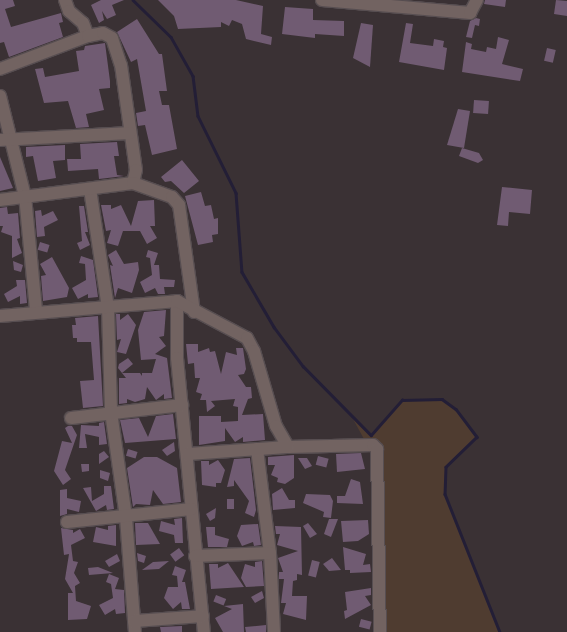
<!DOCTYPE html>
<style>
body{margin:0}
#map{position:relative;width:567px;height:632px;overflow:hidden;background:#3a3134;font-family:Manrope,sans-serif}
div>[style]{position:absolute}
.green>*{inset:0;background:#4f3c30}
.stream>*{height:2.5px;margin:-1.25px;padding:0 1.25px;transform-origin:1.25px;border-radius:1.25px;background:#231e36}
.building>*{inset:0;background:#705b72;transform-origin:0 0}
.roads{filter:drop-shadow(1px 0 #574e51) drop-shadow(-1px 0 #574e51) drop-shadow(0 1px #574e51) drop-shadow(0 -1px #574e51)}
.minor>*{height:12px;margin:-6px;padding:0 6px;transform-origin:6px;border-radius:6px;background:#726361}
span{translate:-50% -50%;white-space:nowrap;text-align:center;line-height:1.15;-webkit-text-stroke:4.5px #30272a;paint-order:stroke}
</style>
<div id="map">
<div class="green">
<i style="clip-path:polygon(442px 399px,456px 409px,477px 437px,446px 467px,445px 494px,500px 632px,386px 632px,370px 450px,348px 410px,371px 435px,402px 400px)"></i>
</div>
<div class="stream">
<i style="left:133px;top:0;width:53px;rotate:44.2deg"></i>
<i style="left:171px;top:37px;width:45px;rotate:60.6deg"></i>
<i style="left:193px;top:76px;width:40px;rotate:82.9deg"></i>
<i style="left:198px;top:116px;width:86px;rotate:63.7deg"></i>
<i style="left:236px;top:193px;width:79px;rotate:85.7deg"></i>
<i style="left:242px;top:272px;width:64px;rotate:59.8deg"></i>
<i style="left:274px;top:327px;width:49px;rotate:53.4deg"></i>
<i style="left:303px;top:366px;width:97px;rotate:45.4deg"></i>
<i style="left:371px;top:435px;width:47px;rotate:-48.5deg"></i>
<i style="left:402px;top:400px;width:40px;rotate:-1.4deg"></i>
<i style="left:442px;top:399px;width:17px;rotate:36deg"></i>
<i style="left:456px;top:409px;width:35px;rotate:53deg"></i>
<i style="left:477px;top:437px;width:43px;rotate:135.9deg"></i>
<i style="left:446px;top:467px;width:27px;rotate:92deg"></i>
<i style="left:445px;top:494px;width:149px;rotate:68.3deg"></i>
</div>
<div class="building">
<i style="clip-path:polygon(0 0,13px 0,15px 6px,5px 9px,11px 27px,61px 13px,63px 22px,59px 23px,63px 37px,9px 57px,4px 42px,0 43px)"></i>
<i style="clip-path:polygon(101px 0,124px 0,112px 5px,116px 15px,107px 19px,102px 11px,104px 20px,99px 23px,91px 5px)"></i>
<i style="clip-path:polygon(158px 0,236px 0,263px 6px,261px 34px,272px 37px,271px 45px,246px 39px,242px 24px,232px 20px,229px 26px,221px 22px,221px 27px,178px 29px,174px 16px)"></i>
<i style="clip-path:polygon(485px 0,506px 0,505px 7px,484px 4px)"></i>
<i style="clip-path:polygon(556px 0,567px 1px,567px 16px,554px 14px)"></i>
<i style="clip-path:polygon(285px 7px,313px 9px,313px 20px,344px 21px,344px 36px,315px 34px,315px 38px,282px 34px)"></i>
<i style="clip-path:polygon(476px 18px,480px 19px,479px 26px,475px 25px,472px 38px,466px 37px,470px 21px)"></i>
<i style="clip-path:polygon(137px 19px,159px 54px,162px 54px,167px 91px,159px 91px,162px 105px,169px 105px,177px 149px,152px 155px,145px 125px,138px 126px,136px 113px,146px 111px,137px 59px,131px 62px,117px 32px)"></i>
<i style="clip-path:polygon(361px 23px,373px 25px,370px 67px,353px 58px)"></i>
<i style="clip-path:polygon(406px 23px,413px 24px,410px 43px,433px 46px,434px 39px,444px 41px,443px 47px,447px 48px,444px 70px,399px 62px)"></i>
<i style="clip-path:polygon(498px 37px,509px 40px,502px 64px,523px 69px,520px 81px,462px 72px,466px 42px,472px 44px,471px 49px,486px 52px,487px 47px,496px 49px)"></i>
<i style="clip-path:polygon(105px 43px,110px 81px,110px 88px,99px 89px,104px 110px,86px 114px,89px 127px,76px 128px,68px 101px,44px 103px,35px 69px,43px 68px,45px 77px,79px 71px,76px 51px,84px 50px,85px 46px)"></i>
<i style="left:547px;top:48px;width:9px;height:13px;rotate:13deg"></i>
<i style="left:474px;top:100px;width:15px;height:13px;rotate:4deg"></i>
<i style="clip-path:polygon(458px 109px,470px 111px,464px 148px,447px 145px)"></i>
<i style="clip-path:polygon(117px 142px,119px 156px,114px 156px,117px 175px,124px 176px,99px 179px,98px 169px,68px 171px,67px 159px,81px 159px,80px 144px)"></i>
<i style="clip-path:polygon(65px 145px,65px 160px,53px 161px,56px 178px,38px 181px,33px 156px,26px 157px,26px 147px)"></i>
<i style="clip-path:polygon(462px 148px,479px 153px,483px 160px,478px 163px,459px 156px)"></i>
<i style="clip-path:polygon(0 157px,13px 188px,0 191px)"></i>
<i style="clip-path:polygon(182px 160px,199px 181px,184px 193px,171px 181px,165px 182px,161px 177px)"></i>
<i style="clip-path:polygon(502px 187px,532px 190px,530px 214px,509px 212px,508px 226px,497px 225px)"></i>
<i style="clip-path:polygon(201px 192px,205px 206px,211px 205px,214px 219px,218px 218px,218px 234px,212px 235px,213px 242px,198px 245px,185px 196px)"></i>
<i style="clip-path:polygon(154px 200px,155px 226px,150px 226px,157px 238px,147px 244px,140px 231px,123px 231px,118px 246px,107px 243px,111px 230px,106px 231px,101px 205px,111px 205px,111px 209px,121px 205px,131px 226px,138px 201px)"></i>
<i style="clip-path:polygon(79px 206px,84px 206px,88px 232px,85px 232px,90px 245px,80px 250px,77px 243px,82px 241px)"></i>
<i style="clip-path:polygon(7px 207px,8px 214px,18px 213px,20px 238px,17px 239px,22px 253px,12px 258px,12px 236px,1px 232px,3px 226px,0 226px,0 208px)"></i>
<i style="clip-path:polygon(41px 210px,42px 216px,53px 211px,58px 220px,44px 227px,45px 236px,37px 237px,35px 211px)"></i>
<i style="left:40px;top:242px;width:10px;height:8px;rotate:17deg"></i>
<i style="clip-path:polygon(116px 250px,124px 264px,138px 262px,139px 270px,132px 293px,118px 288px,115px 298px,110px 265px,113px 266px,108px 255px)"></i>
<i style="clip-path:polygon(148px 250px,158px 253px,154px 265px,159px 265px,160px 279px,175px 280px,174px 287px,164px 287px,165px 294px,158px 294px,155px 288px,145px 293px,140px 282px,152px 275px,150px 258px,146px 257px)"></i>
<i style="clip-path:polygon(81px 256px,93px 260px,98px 297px,88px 298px,88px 294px,78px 299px,72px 288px,86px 280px,85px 264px,79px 263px)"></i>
<i style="clip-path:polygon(52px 257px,69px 288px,67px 297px,43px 301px,41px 276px,46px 275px,40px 264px)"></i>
<i style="clip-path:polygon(13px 261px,23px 265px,21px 272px,14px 270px)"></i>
<i style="clip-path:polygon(16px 280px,25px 280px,27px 303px,20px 304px,20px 296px,8px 302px,4px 294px,17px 286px)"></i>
<i style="clip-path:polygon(166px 310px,164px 336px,159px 337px,166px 346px,155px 354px,167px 358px,172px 398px,164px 399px,164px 394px,156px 400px,147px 387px,145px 399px,135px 402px,127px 399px,127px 403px,119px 404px,119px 378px,126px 378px,118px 368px,119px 364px,128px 358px,133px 364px,122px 373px,140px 373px,142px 376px,142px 373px,152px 373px,156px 359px,141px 360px,138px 330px,144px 312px)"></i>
<i style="clip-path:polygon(116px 314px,120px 314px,120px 320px,128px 314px,136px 325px,126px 354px,117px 352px,121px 339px,117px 340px)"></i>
<i style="clip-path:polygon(98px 316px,103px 406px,83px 408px,80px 381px,94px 380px,91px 342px,77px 342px,77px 338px,73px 338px,72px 325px,76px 325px,75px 318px)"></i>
<i style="clip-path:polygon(186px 344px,198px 344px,198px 352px,209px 348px,210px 352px,215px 351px,221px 374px,226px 352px,237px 355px,236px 348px,243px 348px,246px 369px,244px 374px,238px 375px,246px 387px,251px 387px,252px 398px,248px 399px,242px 415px,263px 414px,265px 440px,243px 442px,243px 437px,235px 442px,225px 428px,225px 441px,199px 445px,199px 416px,221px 416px,221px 422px,238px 421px,238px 407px,233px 406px,235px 399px,211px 401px,215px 406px,207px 412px,206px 400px,200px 400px,202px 394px,196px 392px,200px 378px,195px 378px,194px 363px,188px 364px)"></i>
<i style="clip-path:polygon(173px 414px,176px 439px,125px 443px,120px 420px,139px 418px,148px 437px,156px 416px)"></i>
<i style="clip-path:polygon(104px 422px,107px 444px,99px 445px,99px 437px,85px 434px,87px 448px,79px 448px,81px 425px,99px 426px,99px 423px)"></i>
<i style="clip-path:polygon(68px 426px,72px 426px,77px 435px,65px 470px,71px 479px,63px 485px,54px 471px,62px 441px,72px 443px,65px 428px)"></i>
<i style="clip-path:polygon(174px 442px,175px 451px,167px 456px,162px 450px)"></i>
<i style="left:128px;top:449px;width:10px;height:7px;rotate:17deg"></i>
<i style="clip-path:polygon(104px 451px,109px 457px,99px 464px,99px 454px)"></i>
<i style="clip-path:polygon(361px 453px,365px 469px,337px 472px,336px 454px)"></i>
<i style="clip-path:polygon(294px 455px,294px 478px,285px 484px,277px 482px,278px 478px,271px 475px,275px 465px,268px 465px,268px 457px)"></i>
<i style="left:318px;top:456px;width:11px;height:9px;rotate:15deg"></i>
<i style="clip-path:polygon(144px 457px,157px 457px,177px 468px,181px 502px,163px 504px,153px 490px,150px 505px,136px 504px,133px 507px,127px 468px)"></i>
<i style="clip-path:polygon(250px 458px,256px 510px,254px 517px,245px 513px,249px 501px,234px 480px,234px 486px,227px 487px,234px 459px)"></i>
<i style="clip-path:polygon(298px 458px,307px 458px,312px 466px,305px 469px)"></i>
<i style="clip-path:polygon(218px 460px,225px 470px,221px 483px,216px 483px,216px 487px,202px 485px,201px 461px,209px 461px,209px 465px)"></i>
<i style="clip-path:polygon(81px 464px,89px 464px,89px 471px,82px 472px)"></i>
<i style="clip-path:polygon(100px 470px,110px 473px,108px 481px,100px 478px)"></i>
<i style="clip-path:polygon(351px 479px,360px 482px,363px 504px,337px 503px,337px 496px,345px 496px)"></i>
<i style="clip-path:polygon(104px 486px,111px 486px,114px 509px,107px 510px,106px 505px,96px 511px,83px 488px,91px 487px,92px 501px,104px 494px)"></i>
<i style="clip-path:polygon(282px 488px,289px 500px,295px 500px,295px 508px,273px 510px,272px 494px)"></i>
<i style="clip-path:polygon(67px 489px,67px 498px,81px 501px,79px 512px,67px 509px,67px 514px,60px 516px,60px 490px)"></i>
<i style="clip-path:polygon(306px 494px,330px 495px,333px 501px,331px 518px,323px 517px,324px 512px,303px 503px)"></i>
<i style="left:227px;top:499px;width:7px;height:10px"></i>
<i style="clip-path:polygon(216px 508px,215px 518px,210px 521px,206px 514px)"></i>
<i style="clip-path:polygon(182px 518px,183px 543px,175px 543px,174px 535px,159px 531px,161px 521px,175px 525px,174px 519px)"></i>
<i style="clip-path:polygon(329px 519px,338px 519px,331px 537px,324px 534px)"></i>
<i style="clip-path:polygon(368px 520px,369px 534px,358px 541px,343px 542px,341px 521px)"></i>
<i style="clip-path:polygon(135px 523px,148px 523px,160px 544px,136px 545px)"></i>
<i style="clip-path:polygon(308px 523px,317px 534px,310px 538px,303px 526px)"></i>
<i style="clip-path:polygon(258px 524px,261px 545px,254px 546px,253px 542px,242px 546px,237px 536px,241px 525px)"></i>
<i style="clip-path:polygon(116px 525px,116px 546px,93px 542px,96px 527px,108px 530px,108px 526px)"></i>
<i style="clip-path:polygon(275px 526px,301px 527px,302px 575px,297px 574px,297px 580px,293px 581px,292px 596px,307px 596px,306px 620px,283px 614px,286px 603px,281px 603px,284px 579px,279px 579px,279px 572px,283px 572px,278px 558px,298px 551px,277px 545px,280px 534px,276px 534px)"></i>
<i style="clip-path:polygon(206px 527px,215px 527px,215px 535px,229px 539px,227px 547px,208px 547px)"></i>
<i style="clip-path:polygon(61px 528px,73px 530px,73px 533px,80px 529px,85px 538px,71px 545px,73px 561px,78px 562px,74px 573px,80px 583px,75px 586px,76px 601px,91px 606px,87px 619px,68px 620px,68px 593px,73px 593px,65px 579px,69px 554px,64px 555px)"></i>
<i style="clip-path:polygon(343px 547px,366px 554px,363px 565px,370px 564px,371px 572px,350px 573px,350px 570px,345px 570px)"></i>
<i style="left:179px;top:548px;width:9px;height:11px;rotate:54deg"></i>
<i style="clip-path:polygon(137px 553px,146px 556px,144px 563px,138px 561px)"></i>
<i style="clip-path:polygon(117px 554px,120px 561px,109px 567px,105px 561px)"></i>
<i style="clip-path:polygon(332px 558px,341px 570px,329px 571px,323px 564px)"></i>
<i style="left:312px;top:560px;width:8px;height:16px;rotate:14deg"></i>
<i style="clip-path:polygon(169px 561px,159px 569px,142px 570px,153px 562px)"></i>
<i style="clip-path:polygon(262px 561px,264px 586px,246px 587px,241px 578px,245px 564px,255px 567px,255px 562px)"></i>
<i style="clip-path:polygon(228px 563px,244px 587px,211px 589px,209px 564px,218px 564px,218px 568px)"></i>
<i style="clip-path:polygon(175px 566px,186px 570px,182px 582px,185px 582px,190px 609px,182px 609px,181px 602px,173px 609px,164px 598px,168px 587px,178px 587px,177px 576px,172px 575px)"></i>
<i style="clip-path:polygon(98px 567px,113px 573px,89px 575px,88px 568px)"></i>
<i style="clip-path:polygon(109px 574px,119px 578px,115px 589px,124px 590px,125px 613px,116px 614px,115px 609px,105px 615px,99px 605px,113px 598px,111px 584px,106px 582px)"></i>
<i style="clip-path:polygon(371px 588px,371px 595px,365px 596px,371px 605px,345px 619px,344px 611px,347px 610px,345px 592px)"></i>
<i style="clip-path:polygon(262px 591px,264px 598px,255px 603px,251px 597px)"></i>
<i style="left:216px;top:595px;width:11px;height:7px;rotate:22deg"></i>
<i style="clip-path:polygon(243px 604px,244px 632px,223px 632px,215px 618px,232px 609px,224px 606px)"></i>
<i style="left:361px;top:619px;width:11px;height:8px;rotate:15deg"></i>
<i style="clip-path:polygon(266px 625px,266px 632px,246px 632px,245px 627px)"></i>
<i style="clip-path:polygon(182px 626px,182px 632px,161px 632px,160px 627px)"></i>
</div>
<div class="roads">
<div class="minor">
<i style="left:65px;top:0;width:12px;rotate:70deg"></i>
<i style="left:69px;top:11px;width:18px;rotate:41deg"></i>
<i style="left:83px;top:23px;width:14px;rotate:69deg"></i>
<i style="left:322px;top:0;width:149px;rotate:5deg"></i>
<i style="left:470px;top:13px;width:15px;rotate:-62deg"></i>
<i style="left:0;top:69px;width:94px;rotate:-20.6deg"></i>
<i style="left:88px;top:36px;width:15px;rotate:-11deg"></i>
<i style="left:103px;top:33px;width:10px;rotate:29deg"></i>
<i style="left:112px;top:38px;width:28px;rotate:72deg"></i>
<i style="left:121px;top:65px;width:106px;rotate:81.9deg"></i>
<i style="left:136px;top:170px;width:13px;rotate:103deg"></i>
<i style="left:0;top:96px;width:103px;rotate:76deg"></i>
<i style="left:25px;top:196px;width:116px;rotate:84.5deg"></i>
<i style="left:0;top:140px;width:130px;rotate:-3.1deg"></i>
<i style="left:90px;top:189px;width:120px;rotate:81.4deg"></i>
<i style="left:108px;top:308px;width:104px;rotate:88.3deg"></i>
<i style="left:111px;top:412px;width:107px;rotate:81.9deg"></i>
<i style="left:126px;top:518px;width:114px;rotate:85.5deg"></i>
<i style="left:0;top:200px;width:134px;rotate:-7.3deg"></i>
<i style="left:133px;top:183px;width:41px;rotate:19.7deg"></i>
<i style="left:172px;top:197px;width:11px;rotate:49deg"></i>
<i style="left:179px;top:205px;width:108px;rotate:82deg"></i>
<i style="left:177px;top:301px;width:57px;rotate:90deg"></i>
<i style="left:177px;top:358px;width:275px;rotate:84.4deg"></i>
<i style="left:0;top:316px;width:178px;rotate:-4.8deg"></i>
<i style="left:177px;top:301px;width:79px;rotate:27.9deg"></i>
<i style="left:247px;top:338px;width:15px;rotate:62deg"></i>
<i style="left:254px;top:351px;width:78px;rotate:73.7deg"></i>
<i style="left:276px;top:426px;width:24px;rotate:60deg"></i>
<i style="left:288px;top:447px;width:85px;rotate:-1.3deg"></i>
<i style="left:373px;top:445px;width:6px;rotate:45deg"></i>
<i style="left:377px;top:449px;width:183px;rotate:89.1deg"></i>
<i style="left:71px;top:418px;width:112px;rotate:-6.7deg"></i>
<i style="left:257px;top:449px;width:105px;rotate:82.9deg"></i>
<i style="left:270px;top:553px;width:79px;rotate:87.1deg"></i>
<i style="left:187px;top:454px;width:101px;rotate:-4deg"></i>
<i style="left:67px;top:522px;width:125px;rotate:-6deg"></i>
<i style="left:195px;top:556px;width:75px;rotate:-2.3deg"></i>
<i style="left:134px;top:621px;width:69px;rotate:-4.1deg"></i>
</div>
</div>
</div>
